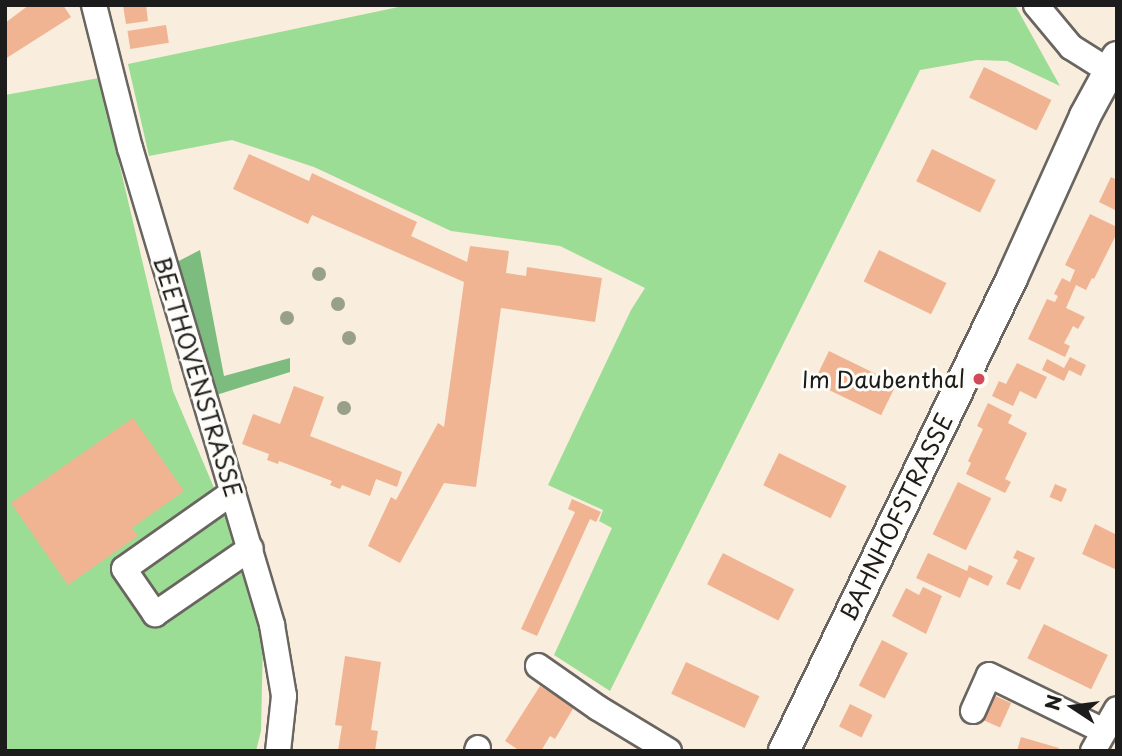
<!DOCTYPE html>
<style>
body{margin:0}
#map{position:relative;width:1122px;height:756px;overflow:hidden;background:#f9eddd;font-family:"Playpen Sans",sans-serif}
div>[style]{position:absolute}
.green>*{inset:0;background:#9bdd94}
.forest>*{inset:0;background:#7cbc7e}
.building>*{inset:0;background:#f0b493;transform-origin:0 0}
.roads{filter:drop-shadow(2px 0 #696560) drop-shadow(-2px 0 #696560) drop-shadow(0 2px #696560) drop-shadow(0 -2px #696560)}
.minor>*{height:24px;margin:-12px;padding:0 12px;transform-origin:12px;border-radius:12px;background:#fff}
.major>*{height:30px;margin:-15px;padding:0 15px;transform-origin:15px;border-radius:15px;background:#fff}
.trees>*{width:14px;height:14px;margin:-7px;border-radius:50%;background:#989f8a}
.dots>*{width:19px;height:19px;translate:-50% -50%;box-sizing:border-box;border:4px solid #fdfcf7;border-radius:50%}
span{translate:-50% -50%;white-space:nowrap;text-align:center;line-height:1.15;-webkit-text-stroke:6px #fdfcf7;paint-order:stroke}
.street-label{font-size:23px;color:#1c1c1c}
.poi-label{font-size:23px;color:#1c1c1c}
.right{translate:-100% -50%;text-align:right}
.frame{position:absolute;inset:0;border:7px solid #1c1c1c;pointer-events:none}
.north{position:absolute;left:1038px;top:672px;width:70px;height:70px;-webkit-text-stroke:5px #fdfcf7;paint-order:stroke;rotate:283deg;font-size:19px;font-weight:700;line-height:28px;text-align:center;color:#1c1c1c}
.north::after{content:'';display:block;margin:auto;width:24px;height:32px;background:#1c1c1c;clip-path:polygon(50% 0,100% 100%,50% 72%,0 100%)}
</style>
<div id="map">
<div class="green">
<i style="clip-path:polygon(408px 5px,1015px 5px,1060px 86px,1007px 61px,977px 60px,920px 70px,610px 691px,554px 655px,612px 528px,599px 521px,603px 510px,548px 485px,631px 310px,645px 288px,560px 246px,451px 231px,314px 167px,232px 140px,149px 156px,128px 64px)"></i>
<i style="clip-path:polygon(99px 78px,173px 391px,237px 542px,263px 640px,261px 731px,256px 751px,5px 751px,5px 95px)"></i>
</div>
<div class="forest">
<i style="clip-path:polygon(200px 250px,224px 376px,290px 358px,290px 372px,213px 396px,173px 264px)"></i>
</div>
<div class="building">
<i style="clip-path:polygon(29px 5px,63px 5px,71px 17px,5px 59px,5px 23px)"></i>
<i style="clip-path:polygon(123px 5px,146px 5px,148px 21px,126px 24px)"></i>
<i style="left:166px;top:25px;width:18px;height:39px;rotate:81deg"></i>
<i style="left:984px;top:67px;width:75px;height:34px;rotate:26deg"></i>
<i style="left:932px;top:149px;width:71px;height:36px;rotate:26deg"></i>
<i style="clip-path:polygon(249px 154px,309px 181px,312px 173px,417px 222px,411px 236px,467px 262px,470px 246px,509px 251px,506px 273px,526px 276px,527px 267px,602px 278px,595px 322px,501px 308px,476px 487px,444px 483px,400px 563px,368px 546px,391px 497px,396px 500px,438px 423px,444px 427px,464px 282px,312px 215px,308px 224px,233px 189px)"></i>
<i style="clip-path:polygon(1111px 177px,1117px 180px,1117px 211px,1099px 202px)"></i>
<i style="clip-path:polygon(1090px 214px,1117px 227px,1117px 233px,1094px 279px,1092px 278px,1086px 290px,1076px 285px,1066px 308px,1085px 317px,1078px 329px,1073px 326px,1069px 334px,1064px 343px,1070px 346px,1065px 357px,1028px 339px,1047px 299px,1055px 302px,1058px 296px,1054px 294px,1062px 278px,1070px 282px,1075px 270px,1065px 265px)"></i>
<i style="left:879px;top:250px;width:75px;height:35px;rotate:26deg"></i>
<i style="left:829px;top:351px;width:75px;height:35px;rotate:26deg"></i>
<i style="clip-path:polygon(1070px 357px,1086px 365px,1081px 376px,1069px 370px,1064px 381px,1042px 370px,1047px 359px,1064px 368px)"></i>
<i style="clip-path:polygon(1017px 363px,1047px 377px,1036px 399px,1020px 391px,1013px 406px,992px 396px,999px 381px,1006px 384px)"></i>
<i style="clip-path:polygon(294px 386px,324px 397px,310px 436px,402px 472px,397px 487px,376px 479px,370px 496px,342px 485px,340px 489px,330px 485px,332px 481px,279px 461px,278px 464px,267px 460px,269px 454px,242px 444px,253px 414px,280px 424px)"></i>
<i style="clip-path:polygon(988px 403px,1012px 415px,1008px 423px,1027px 433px,1005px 479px,1011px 482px,1005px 493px,966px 474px,971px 463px,968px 461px,983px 429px,977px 426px)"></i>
<i style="clip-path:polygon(133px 418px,184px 491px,132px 528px,138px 536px,68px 585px,11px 503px)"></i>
<i style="left:779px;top:453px;width:75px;height:36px;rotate:26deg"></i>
<i style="left:958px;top:482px;width:37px;height:58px;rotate:26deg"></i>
<i style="left:1055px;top:484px;width:13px;height:14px;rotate:23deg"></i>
<i style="clip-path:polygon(572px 499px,601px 512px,596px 522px,590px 519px,537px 636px,521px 629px,575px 512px,568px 509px)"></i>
<i style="clip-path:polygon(1095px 524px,1117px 535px,1117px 570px,1082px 554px)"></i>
<i style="clip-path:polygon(1017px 550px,1035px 558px,1020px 590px,1006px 584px,1018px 560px,1013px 558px)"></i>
<i style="left:723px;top:553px;width:80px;height:35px;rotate:27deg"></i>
<i style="clip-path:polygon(928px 553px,967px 571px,969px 565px,993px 576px,988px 586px,969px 577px,960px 598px,916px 578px)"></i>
<i style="clip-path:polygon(923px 587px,942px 596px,926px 634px,892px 616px,906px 588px,919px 595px)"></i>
<i style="left:1044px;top:624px;width:71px;height:38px;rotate:26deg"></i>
<i style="left:882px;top:640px;width:29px;height:51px;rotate:27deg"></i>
<i style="clip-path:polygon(345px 656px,381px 662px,371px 730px,378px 731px,375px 751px,338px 751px,342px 726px,335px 725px)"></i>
<i style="left:686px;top:662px;width:81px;height:35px;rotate:25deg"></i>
<i style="clip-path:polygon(540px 686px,574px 707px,555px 739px,550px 736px,541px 751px,520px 751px,505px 741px)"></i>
<i style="left:991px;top:694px;width:22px;height:27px;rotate:24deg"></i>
<i style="left:850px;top:704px;width:25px;height:25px;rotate:26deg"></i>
<i style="clip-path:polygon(1021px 737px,1059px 748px,1058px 751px,1017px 751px)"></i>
</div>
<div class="roads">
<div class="minor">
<i style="left:94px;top:5px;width:147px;rotate:75.9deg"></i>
<i style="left:130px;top:148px;width:498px;rotate:73.4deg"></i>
<i style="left:272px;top:625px;width:72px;rotate:80.4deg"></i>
<i style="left:284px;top:696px;width:55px;rotate:96.2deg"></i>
<i style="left:1036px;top:5px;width:55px;rotate:50.2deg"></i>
<i style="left:1071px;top:47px;width:54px;rotate:32.2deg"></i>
<i style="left:233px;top:492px;width:133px;rotate:144.8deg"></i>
<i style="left:124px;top:569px;width:55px;rotate:55.4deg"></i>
<i style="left:155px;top:614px;width:116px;rotate:-34.5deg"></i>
<i style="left:538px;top:666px;width:73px;rotate:35deg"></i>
<i style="left:598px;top:708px;width:83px;rotate:31.2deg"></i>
<i style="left:973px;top:711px;width:39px;rotate:-66deg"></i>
<i style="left:989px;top:675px;width:128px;rotate:26deg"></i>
<i style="left:477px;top:751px;width:3px;rotate:-72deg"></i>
<i style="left:1093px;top:751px;width:48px;rotate:-60.3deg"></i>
</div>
<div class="major">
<i style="left:784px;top:751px;width:525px;rotate:-64.26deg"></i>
<i style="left:1012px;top:278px;width:178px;rotate:-65.7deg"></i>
<i style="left:1085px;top:116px;width:67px;rotate:-61.5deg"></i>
</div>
</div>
<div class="trees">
<i style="left:319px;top:274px"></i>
<i style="left:338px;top:304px"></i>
<i style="left:287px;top:318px"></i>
<i style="left:349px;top:338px"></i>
<i style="left:344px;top:408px"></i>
</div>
<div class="dots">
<i style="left:979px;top:379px;background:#d1495b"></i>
</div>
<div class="street-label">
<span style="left:198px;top:377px;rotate:73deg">BEETHOVENSTRASSE</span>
<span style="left:896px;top:517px;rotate:-64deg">BAHNHOFSTRASSE</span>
</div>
<div class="poi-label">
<span class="right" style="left:965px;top:379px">Im Daubenthal</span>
</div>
<div class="frame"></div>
<div class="north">N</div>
</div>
